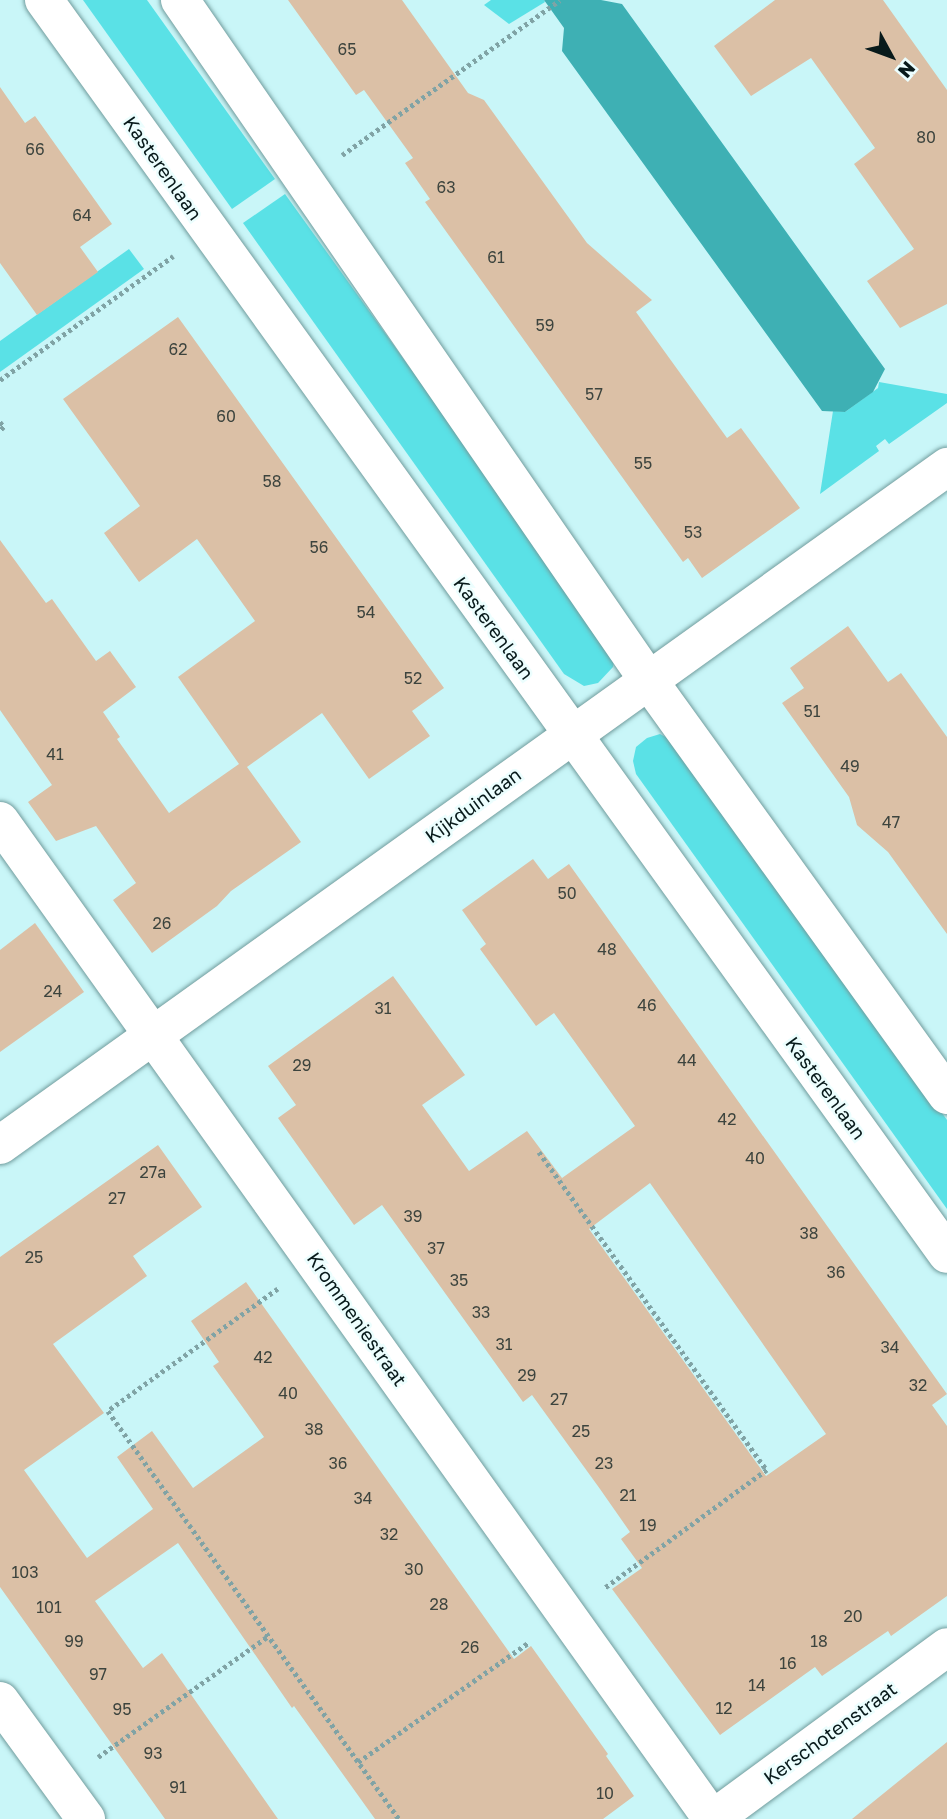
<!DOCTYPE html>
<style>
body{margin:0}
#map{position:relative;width:947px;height:1819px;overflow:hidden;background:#c9f6f8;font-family:"Golos Text",sans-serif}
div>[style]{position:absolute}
.green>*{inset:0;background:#5ae1e6}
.water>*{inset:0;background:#3eb0b4}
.building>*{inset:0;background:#dbc0a6}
.path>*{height:4.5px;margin-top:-2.25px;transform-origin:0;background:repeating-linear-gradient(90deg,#80a3a5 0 3.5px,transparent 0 7px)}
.roads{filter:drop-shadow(0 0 2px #719c9d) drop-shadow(0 0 2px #719c9d)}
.minor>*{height:38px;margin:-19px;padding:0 19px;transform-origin:19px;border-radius:19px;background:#fff}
span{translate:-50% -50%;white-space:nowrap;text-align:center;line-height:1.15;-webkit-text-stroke:5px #ecfefe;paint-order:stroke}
.number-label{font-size:16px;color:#3d443e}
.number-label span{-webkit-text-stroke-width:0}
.street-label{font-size:19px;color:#081a1b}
.north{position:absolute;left:856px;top:21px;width:70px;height:70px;-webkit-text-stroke:5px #ecfefe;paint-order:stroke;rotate:131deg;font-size:19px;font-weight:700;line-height:28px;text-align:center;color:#081a1b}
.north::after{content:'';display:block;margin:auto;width:24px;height:32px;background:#081a1b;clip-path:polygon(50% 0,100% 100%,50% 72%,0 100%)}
</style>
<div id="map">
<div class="green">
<i style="clip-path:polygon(83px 0,147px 0,275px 179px,232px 209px)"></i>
<i style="clip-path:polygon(491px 0,544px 0,545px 2px,509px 24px,484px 5px)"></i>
<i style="clip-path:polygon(285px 194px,610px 646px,614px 660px,613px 667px,598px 683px,584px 686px,564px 674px,243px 223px)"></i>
<i style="clip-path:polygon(129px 249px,144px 269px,0 372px,0 341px)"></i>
<i style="clip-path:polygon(879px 382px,947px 394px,947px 403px,889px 444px,885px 439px,876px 446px,879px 451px,820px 494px,833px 411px,845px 412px,878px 388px)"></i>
<i style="clip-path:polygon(660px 734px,679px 744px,947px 1120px,947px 1209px,636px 774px,633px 761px,636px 747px,647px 738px)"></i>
</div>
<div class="water">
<i style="clip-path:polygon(544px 0,601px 0,622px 4px,885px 369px,873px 392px,845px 412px,822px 411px,562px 51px,564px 28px)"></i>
</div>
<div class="building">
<i style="clip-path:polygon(288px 0,402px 0,468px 93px,484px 100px,587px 243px,652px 300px,636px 312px,727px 438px,741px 428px,800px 508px,702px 578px,688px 558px,683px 562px,425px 202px,430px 199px,405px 163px,413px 158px,364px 90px,356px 95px)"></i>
<i style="clip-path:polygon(775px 0,883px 0,947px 90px,947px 304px,900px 328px,867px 281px,914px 249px,854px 164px,875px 148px,811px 58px,751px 96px,714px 46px)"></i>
<i style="clip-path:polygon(0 87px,25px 123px,35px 116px,112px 224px,80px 247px,98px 272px,37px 315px,0 263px)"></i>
<i style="clip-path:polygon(178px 317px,444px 688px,412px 711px,430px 736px,369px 779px,322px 713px,247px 767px,301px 842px,231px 891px,217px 906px,152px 953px,113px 900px,136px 883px,96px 826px,56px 841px,28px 802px,52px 785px,0 710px,0 540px,46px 603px,52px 599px,96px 661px,110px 651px,136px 687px,103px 712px,120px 737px,117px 739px,169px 813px,239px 764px,178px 677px,255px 621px,197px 539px,139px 582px,104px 533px,140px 506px,63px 399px)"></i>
<i style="clip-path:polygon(848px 626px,888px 682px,901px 673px,947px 737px,947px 934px,888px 852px,857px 825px,849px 797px,782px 703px,804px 688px,790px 668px)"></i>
<i style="clip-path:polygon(evenodd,533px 859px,548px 879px,569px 864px,947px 1394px,932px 1405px,947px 1426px,947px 1596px,891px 1636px,888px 1631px,822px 1676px,815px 1667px,720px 1735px,612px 1589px,642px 1568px,621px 1539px,630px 1532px,600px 1489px,532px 1395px,523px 1402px,382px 1205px,354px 1225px,278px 1118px,296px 1105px,268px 1066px,393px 976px,465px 1075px,422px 1105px,469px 1171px,527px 1131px,562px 1178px,635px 1126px,554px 1013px,536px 1026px,480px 949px,486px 944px,462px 910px,533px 859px,650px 1183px,826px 1434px,766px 1476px,589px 1229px,650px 1183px)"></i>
<i style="clip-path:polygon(35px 923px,84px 992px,0 1052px,0 950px)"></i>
<i style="clip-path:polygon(158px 1145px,202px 1207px,133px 1256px,147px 1276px,53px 1344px,104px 1413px,24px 1470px,87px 1558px,153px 1509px,117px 1457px,152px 1431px,193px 1488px,264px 1437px,213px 1366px,219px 1362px,191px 1321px,246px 1282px,514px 1659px,531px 1646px,608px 1754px,606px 1756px,634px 1796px,603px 1819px,375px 1819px,294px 1706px,292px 1708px,178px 1543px,95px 1601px,143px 1668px,162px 1653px,278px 1819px,165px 1819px,0 1587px,0 1257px)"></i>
<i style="clip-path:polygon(947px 1742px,947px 1819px,852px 1819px)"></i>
</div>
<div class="path">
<i style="left:342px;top:155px;width:267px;rotate:-35.4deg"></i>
<i style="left:0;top:380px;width:213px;rotate:-35.6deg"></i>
<i style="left:0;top:422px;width:6px;rotate:51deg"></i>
<i style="left:4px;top:427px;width:6px;rotate:135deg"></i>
<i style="left:539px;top:1152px;width:391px;rotate:54.4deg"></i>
<i style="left:767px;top:1470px;width:202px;rotate:143.9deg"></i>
<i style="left:278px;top:1289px;width:209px;rotate:144.3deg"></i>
<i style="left:108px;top:1411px;width:501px;rotate:54.5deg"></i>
<i style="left:98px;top:1757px;width:209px;rotate:-35.4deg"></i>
<i style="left:358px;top:1762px;width:208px;rotate:-35deg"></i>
</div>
<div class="roads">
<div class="minor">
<i style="left:44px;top:0;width:1545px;rotate:54.24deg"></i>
<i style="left:180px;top:0;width:827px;rotate:55.45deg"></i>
<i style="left:649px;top:681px;width:510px;rotate:54.25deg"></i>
<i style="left:0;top:821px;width:1226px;rotate:54.49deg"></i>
<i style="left:0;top:1145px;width:1165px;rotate:-35.6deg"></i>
<i style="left:0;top:1701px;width:146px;rotate:53.9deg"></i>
<i style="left:713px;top:1819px;width:290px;rotate:-36.3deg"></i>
</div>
</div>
<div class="number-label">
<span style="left:347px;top:49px">65</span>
<span style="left:926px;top:137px">80</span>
<span style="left:35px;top:149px">66</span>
<span style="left:446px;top:187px">63</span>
<span style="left:82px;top:215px">64</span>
<span style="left:496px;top:257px">61</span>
<span style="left:545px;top:325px">59</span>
<span style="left:178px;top:349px">62</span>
<span style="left:594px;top:394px">57</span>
<span style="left:226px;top:416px">60</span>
<span style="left:643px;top:463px">55</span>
<span style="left:272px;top:481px">58</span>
<span style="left:693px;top:532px">53</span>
<span style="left:319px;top:547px">56</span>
<span style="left:366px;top:612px">54</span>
<span style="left:413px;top:678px">52</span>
<span style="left:812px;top:711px">51</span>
<span style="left:55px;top:754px">41</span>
<span style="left:850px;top:766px">49</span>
<span style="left:891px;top:822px">47</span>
<span style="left:567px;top:893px">50</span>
<span style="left:162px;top:923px">26</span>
<span style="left:607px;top:949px">48</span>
<span style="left:53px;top:991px">24</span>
<span style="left:647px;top:1005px">46</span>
<span style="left:383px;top:1008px">31</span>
<span style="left:687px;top:1060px">44</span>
<span style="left:302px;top:1065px">29</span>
<span style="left:727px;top:1119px">42</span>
<span style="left:755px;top:1158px">40</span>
<span style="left:153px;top:1172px">27a</span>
<span style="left:117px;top:1198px">27</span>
<span style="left:413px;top:1216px">39</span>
<span style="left:809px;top:1233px">38</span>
<span style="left:436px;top:1248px">37</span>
<span style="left:34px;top:1257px">25</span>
<span style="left:836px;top:1272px">36</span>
<span style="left:459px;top:1280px">35</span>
<span style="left:481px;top:1312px">33</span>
<span style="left:504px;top:1344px">31</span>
<span style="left:890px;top:1347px">34</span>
<span style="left:263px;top:1357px">42</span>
<span style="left:527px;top:1375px">29</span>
<span style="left:918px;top:1385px">32</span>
<span style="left:288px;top:1393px">40</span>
<span style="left:559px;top:1399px">27</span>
<span style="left:314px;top:1429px">38</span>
<span style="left:581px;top:1431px">25</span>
<span style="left:338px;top:1463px">36</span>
<span style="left:604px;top:1463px">23</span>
<span style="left:628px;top:1495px">21</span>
<span style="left:363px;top:1498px">34</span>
<span style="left:648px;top:1525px">19</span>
<span style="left:389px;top:1534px">32</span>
<span style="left:414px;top:1569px">30</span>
<span style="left:25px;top:1572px">103</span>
<span style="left:439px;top:1604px">28</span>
<span style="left:49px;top:1607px">101</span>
<span style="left:853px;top:1616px">20</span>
<span style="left:74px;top:1641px">99</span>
<span style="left:819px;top:1641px">18</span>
<span style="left:470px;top:1647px">26</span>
<span style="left:788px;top:1663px">16</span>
<span style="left:98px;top:1674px">97</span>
<span style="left:757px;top:1685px">14</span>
<span style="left:724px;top:1708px">12</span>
<span style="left:122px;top:1709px">95</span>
<span style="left:153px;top:1753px">93</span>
<span style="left:178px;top:1787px">91</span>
<span style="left:605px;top:1793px">10</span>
</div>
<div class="street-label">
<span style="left:163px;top:168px;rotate:55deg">Kasterenlaan</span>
<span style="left:494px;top:628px;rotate:54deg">Kasterenlaan</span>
<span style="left:473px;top:805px;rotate:-36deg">Kijkduinlaan</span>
<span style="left:826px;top:1088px;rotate:54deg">Kasterenlaan</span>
<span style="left:357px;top:1319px;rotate:55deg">Krommeniestraat</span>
<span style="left:830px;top:1733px;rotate:-36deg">Kerschotenstraat</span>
</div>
<div class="north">N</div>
</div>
